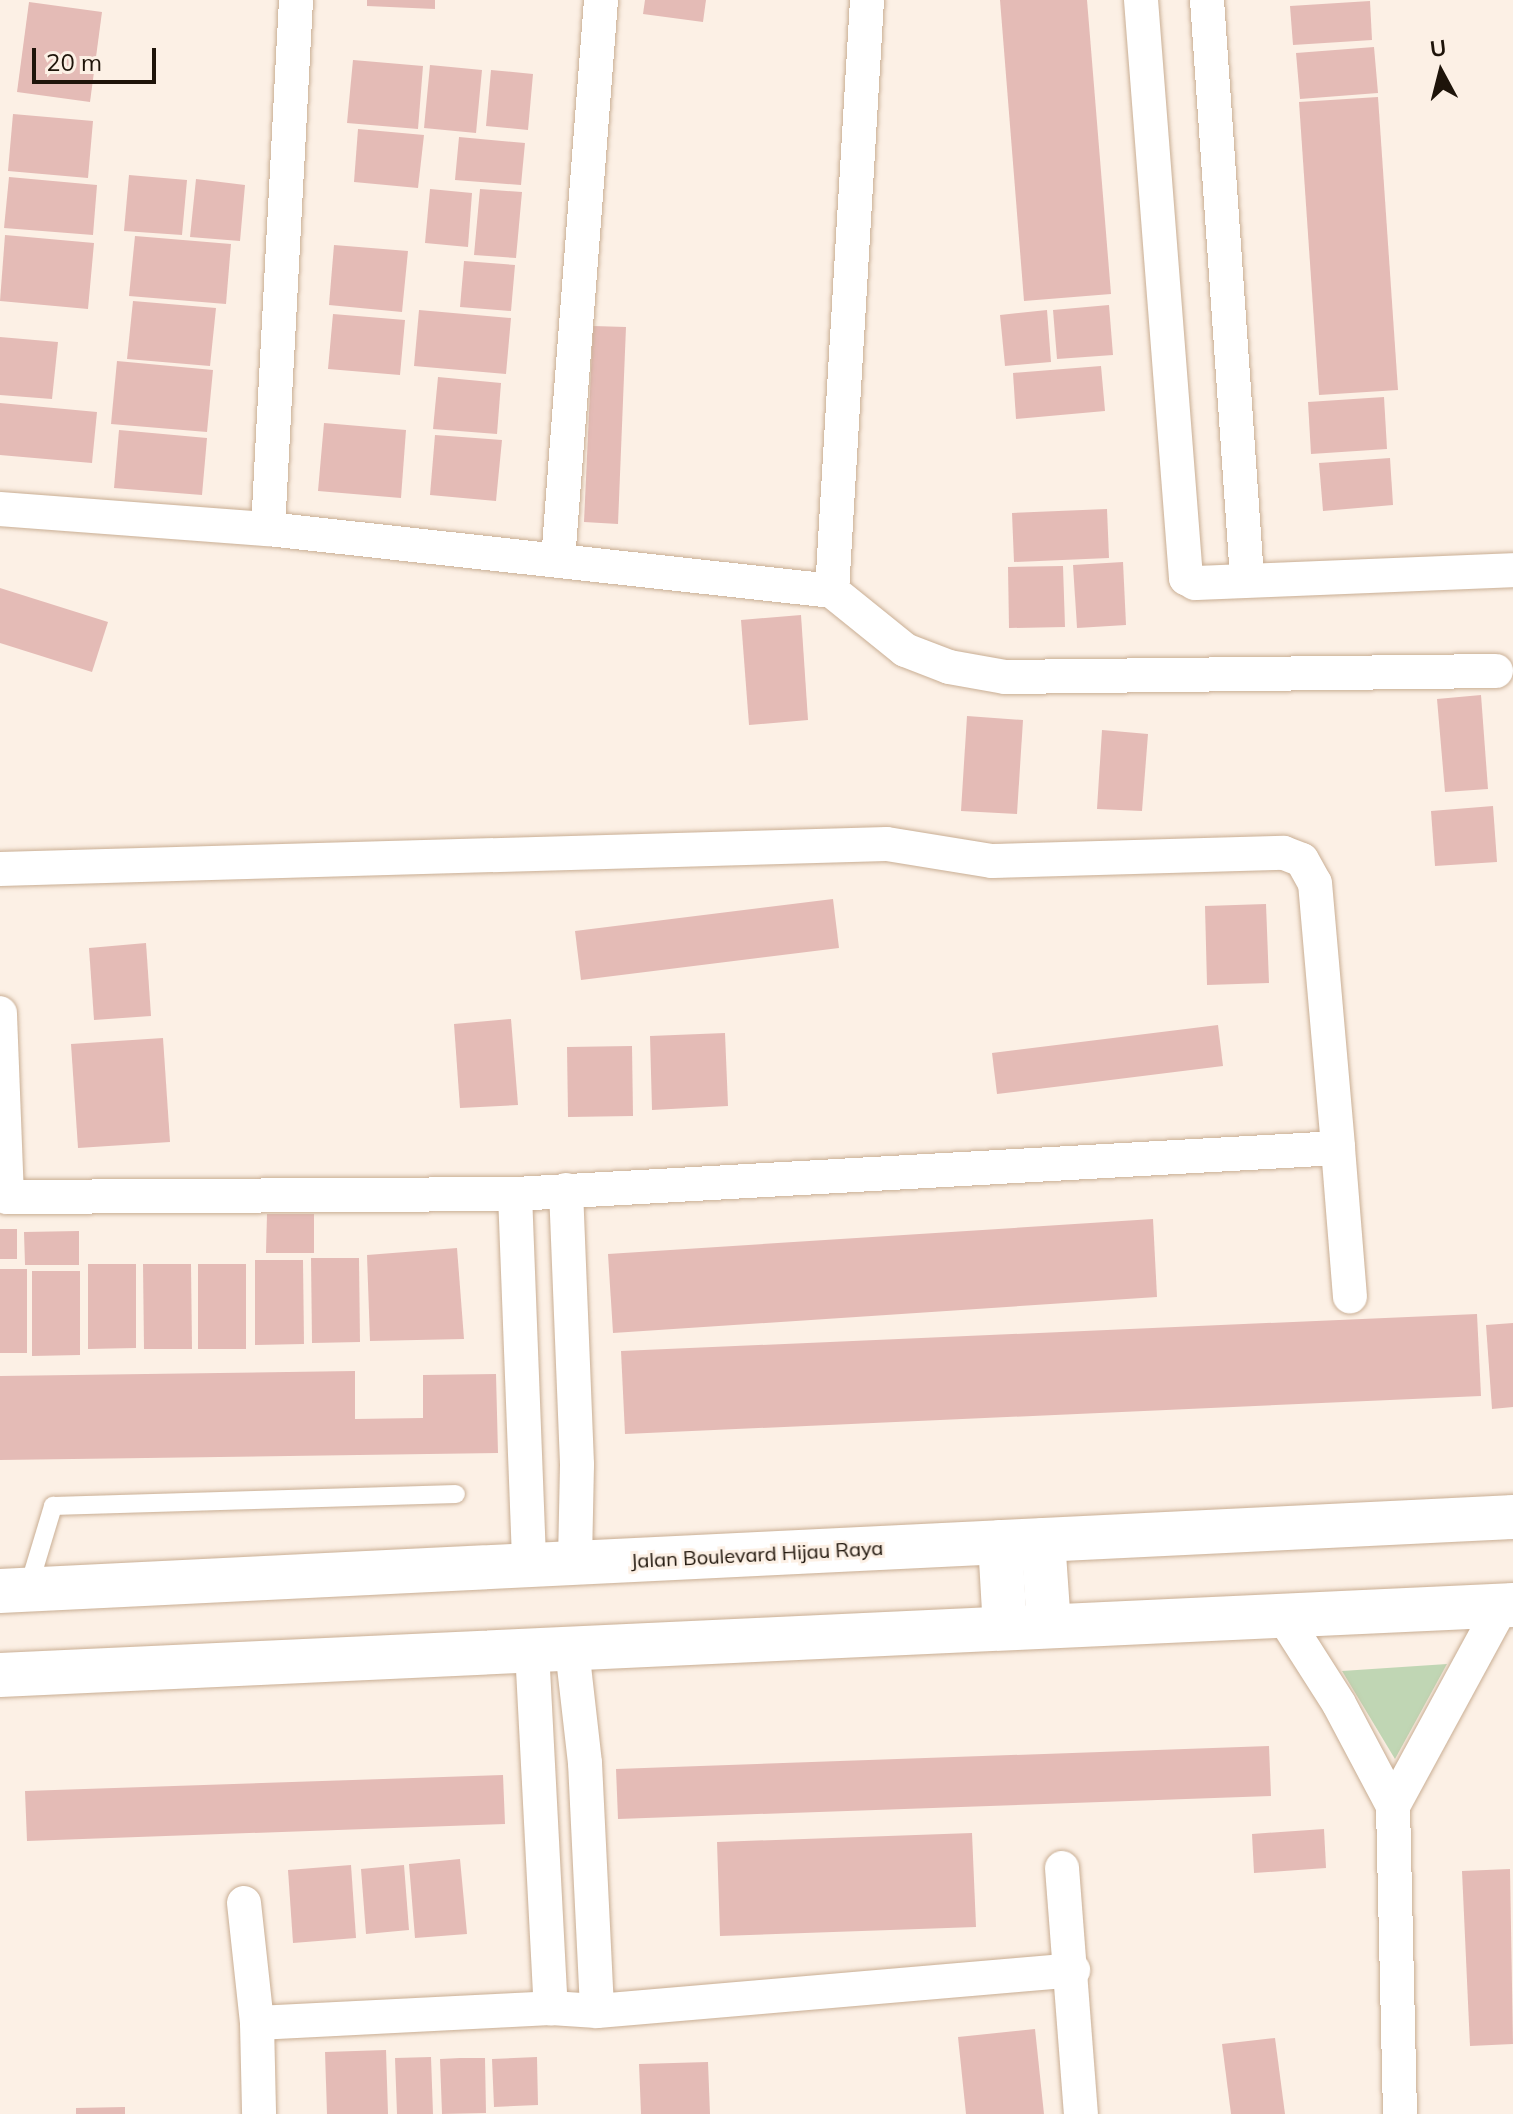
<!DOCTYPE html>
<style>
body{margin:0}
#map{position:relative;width:1513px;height:2114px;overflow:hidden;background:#fcf0e5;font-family:Mulish,sans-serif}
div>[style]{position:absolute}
.green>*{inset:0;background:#c0d6b4}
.building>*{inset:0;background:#e4bbb6}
.roads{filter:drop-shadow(0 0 2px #c9ae94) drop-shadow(0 0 2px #c9ae94)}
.lane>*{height:18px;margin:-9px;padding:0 9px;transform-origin:9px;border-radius:9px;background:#fff}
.street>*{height:34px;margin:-17px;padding:0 17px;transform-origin:17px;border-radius:17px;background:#fff}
.secondary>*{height:44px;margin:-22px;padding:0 22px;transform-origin:22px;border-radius:22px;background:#fff}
span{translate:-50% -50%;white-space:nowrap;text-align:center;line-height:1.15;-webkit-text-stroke:6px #fcf0e5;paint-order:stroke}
.street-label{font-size:20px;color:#1e140a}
.north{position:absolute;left:1401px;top:32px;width:80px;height:80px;-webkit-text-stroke:6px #fcf0e5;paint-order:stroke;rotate:353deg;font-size:22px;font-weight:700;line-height:32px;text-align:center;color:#1e140a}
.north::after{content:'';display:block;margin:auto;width:28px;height:36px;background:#1e140a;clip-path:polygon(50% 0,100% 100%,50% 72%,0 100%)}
.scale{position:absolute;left:32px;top:48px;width:124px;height:36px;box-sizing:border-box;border:4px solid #1e140a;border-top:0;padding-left:10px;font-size:24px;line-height:28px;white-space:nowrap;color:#1e140a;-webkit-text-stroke:6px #fcf0e5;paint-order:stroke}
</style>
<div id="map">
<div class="green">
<i style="clip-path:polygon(1447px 1664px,1395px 1759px,1342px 1671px)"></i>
</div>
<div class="building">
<i style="clip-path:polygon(367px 0,435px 0,435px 9px,367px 6px)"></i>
<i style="clip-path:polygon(645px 0,706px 0,703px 22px,643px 14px)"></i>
<i style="clip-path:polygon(1000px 0,1087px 0,1111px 294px,1024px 301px)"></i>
<i style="clip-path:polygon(1370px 1px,1372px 40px,1293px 45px,1290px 6px)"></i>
<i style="clip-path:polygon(29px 2px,102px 12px,90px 102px,17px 92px)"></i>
<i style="clip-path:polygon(1374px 47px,1378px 93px,1300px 99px,1296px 53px)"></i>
<i style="clip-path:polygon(353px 60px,423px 66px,418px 129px,347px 123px)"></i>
<i style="clip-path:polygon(430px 65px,482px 70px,476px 133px,424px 128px)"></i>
<i style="clip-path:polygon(491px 70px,533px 74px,528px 130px,486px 126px)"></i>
<i style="clip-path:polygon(1378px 97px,1398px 390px,1319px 395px,1299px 102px)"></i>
<i style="clip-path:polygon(13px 114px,93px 121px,88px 178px,8px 171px)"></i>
<i style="clip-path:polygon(358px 129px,424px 135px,418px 188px,354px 182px)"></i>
<i style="clip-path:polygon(459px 137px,525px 143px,521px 185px,455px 180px)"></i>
<i style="clip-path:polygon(129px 175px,187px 180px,182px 235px,124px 231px)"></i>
<i style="clip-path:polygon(9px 177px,97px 185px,93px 235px,4px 228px)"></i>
<i style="clip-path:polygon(196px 179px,245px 185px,240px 241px,190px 237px)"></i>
<i style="clip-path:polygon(430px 189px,472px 193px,468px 247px,425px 243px)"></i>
<i style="clip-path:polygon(480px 189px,522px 192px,516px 258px,474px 255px)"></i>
<i style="clip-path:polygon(5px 235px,94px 243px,88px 309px,0 301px)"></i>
<i style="clip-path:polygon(135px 236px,231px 244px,226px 304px,129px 296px)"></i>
<i style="clip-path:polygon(334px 245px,408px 251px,402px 312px,329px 305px)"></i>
<i style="clip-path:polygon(464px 261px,515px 265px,511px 311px,460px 307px)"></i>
<i style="clip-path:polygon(133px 301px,216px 308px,210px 366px,127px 359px)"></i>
<i style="clip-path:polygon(1109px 305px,1113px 355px,1057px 359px,1053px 310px)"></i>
<i style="clip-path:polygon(419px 310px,511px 318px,506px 374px,414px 366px)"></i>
<i style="clip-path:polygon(1047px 310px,1051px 362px,1005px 366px,1000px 315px)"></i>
<i style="clip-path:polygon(333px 314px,405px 320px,400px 375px,328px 369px)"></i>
<i style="clip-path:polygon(593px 326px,626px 327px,618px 524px,584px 522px)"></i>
<i style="clip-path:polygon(0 337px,58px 342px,52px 399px,0 395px)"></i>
<i style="clip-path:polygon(117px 361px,213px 370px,207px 432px,111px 424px)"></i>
<i style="clip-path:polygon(1101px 366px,1105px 411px,1016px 419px,1013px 373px)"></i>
<i style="clip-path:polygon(438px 377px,501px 383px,497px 434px,433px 429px)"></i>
<i style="clip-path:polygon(1384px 397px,1387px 449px,1311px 454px,1308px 402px)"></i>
<i style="clip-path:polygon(0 403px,97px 412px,92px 463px,0 455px)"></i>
<i style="clip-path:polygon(324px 423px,406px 430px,401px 498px,318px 491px)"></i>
<i style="clip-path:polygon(119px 430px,207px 438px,202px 495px,114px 488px)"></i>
<i style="clip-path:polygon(435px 435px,502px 440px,496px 501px,430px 495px)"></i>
<i style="clip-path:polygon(1390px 458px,1393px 505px,1323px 511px,1319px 463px)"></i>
<i style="clip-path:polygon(1107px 509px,1109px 558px,1014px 562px,1012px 513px)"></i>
<i style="clip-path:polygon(1123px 562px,1126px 625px,1077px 628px,1073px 565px)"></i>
<i style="clip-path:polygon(1063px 566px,1065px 627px,1009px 628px,1008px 567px)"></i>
<i style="clip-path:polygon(0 588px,108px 622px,92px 672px,0 643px)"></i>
<i style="clip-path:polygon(801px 615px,808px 720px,749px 725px,741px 620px)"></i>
<i style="clip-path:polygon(1481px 695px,1488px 789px,1445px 792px,1437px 699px)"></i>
<i style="clip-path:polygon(967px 716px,1023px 720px,1017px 814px,961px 811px)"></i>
<i style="clip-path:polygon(1102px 730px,1148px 734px,1142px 811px,1097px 809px)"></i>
<i style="clip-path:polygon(1493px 806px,1497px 862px,1435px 866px,1431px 811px)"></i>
<i style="clip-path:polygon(833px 899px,839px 948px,581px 980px,575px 931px)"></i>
<i style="clip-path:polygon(1266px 904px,1269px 983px,1207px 985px,1205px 906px)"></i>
<i style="clip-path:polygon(146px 943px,151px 1016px,94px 1020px,89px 948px)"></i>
<i style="clip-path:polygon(511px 1019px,518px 1105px,460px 1108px,454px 1024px)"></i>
<i style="clip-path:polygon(1218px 1025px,1223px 1066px,997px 1094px,992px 1053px)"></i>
<i style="clip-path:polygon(725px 1033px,728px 1106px,652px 1110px,650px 1036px)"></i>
<i style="clip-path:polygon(163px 1038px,170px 1142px,78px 1148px,71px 1044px)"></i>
<i style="clip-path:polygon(632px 1046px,633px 1116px,568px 1117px,567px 1047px)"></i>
<i style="clip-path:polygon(267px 1214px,314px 1214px,314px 1253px,266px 1253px)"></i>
<i style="clip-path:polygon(1153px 1219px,1157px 1297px,613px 1333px,608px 1254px)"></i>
<i style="clip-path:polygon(0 1229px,17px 1229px,17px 1259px,0 1259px)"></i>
<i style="clip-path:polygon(79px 1231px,79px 1265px,25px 1265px,24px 1232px)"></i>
<i style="clip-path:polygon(457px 1248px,464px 1339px,370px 1341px,367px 1255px)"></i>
<i style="clip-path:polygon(311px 1258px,359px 1258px,360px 1342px,312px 1343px)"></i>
<i style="clip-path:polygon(255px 1260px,303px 1260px,304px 1344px,255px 1345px)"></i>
<i style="clip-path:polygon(88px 1264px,136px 1264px,136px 1348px,88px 1349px)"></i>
<i style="clip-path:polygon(143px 1264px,191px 1264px,192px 1349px,144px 1349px)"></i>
<i style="clip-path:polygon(198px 1264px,246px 1264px,246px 1349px,198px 1349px)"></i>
<i style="clip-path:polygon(0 1269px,27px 1269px,27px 1353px,0 1353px)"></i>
<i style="clip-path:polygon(32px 1271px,80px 1271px,80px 1355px,32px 1356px)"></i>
<i style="clip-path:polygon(1477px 1314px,1481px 1396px,625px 1434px,621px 1351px)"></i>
<i style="clip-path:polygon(1513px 1323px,1513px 1407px,1492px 1409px,1486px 1325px)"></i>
<i style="clip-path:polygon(355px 1371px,355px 1419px,423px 1418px,423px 1375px,496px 1374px,498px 1453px,0 1460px,0 1376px)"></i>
<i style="clip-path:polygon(1269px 1746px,1271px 1796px,618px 1819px,616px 1769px)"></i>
<i style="clip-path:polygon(503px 1775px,505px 1824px,27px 1841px,25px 1791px)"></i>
<i style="clip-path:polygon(1324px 1829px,1326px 1868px,1254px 1873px,1252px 1834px)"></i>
<i style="clip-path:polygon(972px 1833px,976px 1927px,720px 1936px,717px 1842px)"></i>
<i style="clip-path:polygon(460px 1859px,467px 1934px,415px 1938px,409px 1864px)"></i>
<i style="clip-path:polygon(351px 1865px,356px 1938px,293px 1943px,288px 1870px)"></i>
<i style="clip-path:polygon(404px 1865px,409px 1930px,366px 1934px,361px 1869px)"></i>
<i style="clip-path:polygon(1510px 1869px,1513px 2044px,1470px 2046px,1462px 1871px)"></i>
<i style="clip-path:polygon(1035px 2029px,1044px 2114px,966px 2114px,958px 2037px)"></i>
<i style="clip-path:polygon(1275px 2038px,1285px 2114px,1231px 2114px,1222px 2044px)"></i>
<i style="clip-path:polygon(386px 2050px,388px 2114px,327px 2114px,325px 2052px)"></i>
<i style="clip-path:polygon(431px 2057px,433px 2114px,397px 2114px,395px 2058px)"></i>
<i style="clip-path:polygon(537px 2057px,538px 2105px,494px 2107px,492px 2059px)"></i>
<i style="clip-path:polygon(460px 2058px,485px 2058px,486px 2113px,442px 2114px,440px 2059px)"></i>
<i style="clip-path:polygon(708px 2062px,710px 2114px,641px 2114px,639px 2064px)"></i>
<i style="clip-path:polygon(125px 2107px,125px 2114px,76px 2114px,76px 2108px)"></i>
</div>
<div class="roads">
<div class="lane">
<i style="left:28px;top:1589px;width:87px;rotate:-73.2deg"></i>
<i style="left:53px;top:1506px;width:403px;rotate:-1.7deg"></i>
</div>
<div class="street">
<i style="left:1141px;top:0;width:580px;rotate:85.55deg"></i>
<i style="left:1186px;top:578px;width:10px;rotate:29deg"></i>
<i style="left:1195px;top:583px;width:318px;rotate:-2.3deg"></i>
<i style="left:1207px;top:0;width:579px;rotate:86.04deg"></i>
<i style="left:0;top:509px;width:269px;rotate:4.3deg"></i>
<i style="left:268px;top:529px;width:567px;rotate:6.27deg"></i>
<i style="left:832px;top:591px;width:94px;rotate:38.9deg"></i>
<i style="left:905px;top:650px;width:47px;rotate:21.1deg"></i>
<i style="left:949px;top:667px;width:57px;rotate:10.1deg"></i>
<i style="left:1005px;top:677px;width:491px;rotate:-0.7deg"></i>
<i style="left:268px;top:529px;width:530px;rotate:-86.97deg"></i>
<i style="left:558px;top:560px;width:562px;rotate:-85.61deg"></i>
<i style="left:832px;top:591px;width:592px;rotate:-86.61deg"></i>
<i style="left:0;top:869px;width:887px;rotate:-1.61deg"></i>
<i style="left:887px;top:844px;width:106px;rotate:9.2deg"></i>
<i style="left:992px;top:861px;width:292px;rotate:-1.6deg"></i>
<i style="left:1284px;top:853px;width:19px;rotate:21deg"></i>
<i style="left:1302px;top:860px;width:26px;rotate:61deg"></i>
<i style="left:1315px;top:883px;width:266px;rotate:85deg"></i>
<i style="left:1338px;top:1148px;width:824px;rotate:176.8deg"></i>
<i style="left:515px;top:1194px;width:508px;rotate:179.66deg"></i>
<i style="left:7px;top:1197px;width:184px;rotate:-92.2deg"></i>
<i style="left:1338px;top:1148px;width:149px;rotate:85.4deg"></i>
<i style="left:566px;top:1190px;width:275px;rotate:87.7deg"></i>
<i style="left:577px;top:1465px;width:98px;rotate:91.2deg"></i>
<i style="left:515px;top:1194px;width:371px;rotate:87.8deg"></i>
<i style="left:1283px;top:1616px;width:104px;rotate:57.5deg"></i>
<i style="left:1339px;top:1704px;width:115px;rotate:62.1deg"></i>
<i style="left:1393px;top:1806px;width:308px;rotate:88.7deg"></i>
<i style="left:572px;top:1649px;width:115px;rotate:83.5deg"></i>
<i style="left:585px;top:1763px;width:248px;rotate:87.2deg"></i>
<i style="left:532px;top:1650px;width:359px;rotate:87deg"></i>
<i style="left:1393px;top:1806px;width:229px;rotate:-61.5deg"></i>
<i style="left:1062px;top:1868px;width:247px;rotate:85.6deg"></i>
<i style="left:244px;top:1903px;width:121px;rotate:83.8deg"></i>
<i style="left:257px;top:2023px;width:91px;rotate:88.7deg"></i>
<i style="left:257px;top:2023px;width:294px;rotate:-2.9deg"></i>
<i style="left:551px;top:2008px;width:46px;rotate:3.7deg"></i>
<i style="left:597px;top:2011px;width:478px;rotate:-4.9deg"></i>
</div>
<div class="secondary">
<i style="left:1043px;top:1540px;width:86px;rotate:86deg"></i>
<i style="left:1000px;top:1542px;width:86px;rotate:86.7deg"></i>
<i style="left:0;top:1591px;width:1515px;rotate:-2.8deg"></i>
<i style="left:0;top:1675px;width:1515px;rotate:-2.65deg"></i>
</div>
</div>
<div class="street-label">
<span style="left:757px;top:1554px;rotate:-3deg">Jalan Boulevard Hijau Raya</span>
</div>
<div class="north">U</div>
<div class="scale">20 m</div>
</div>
